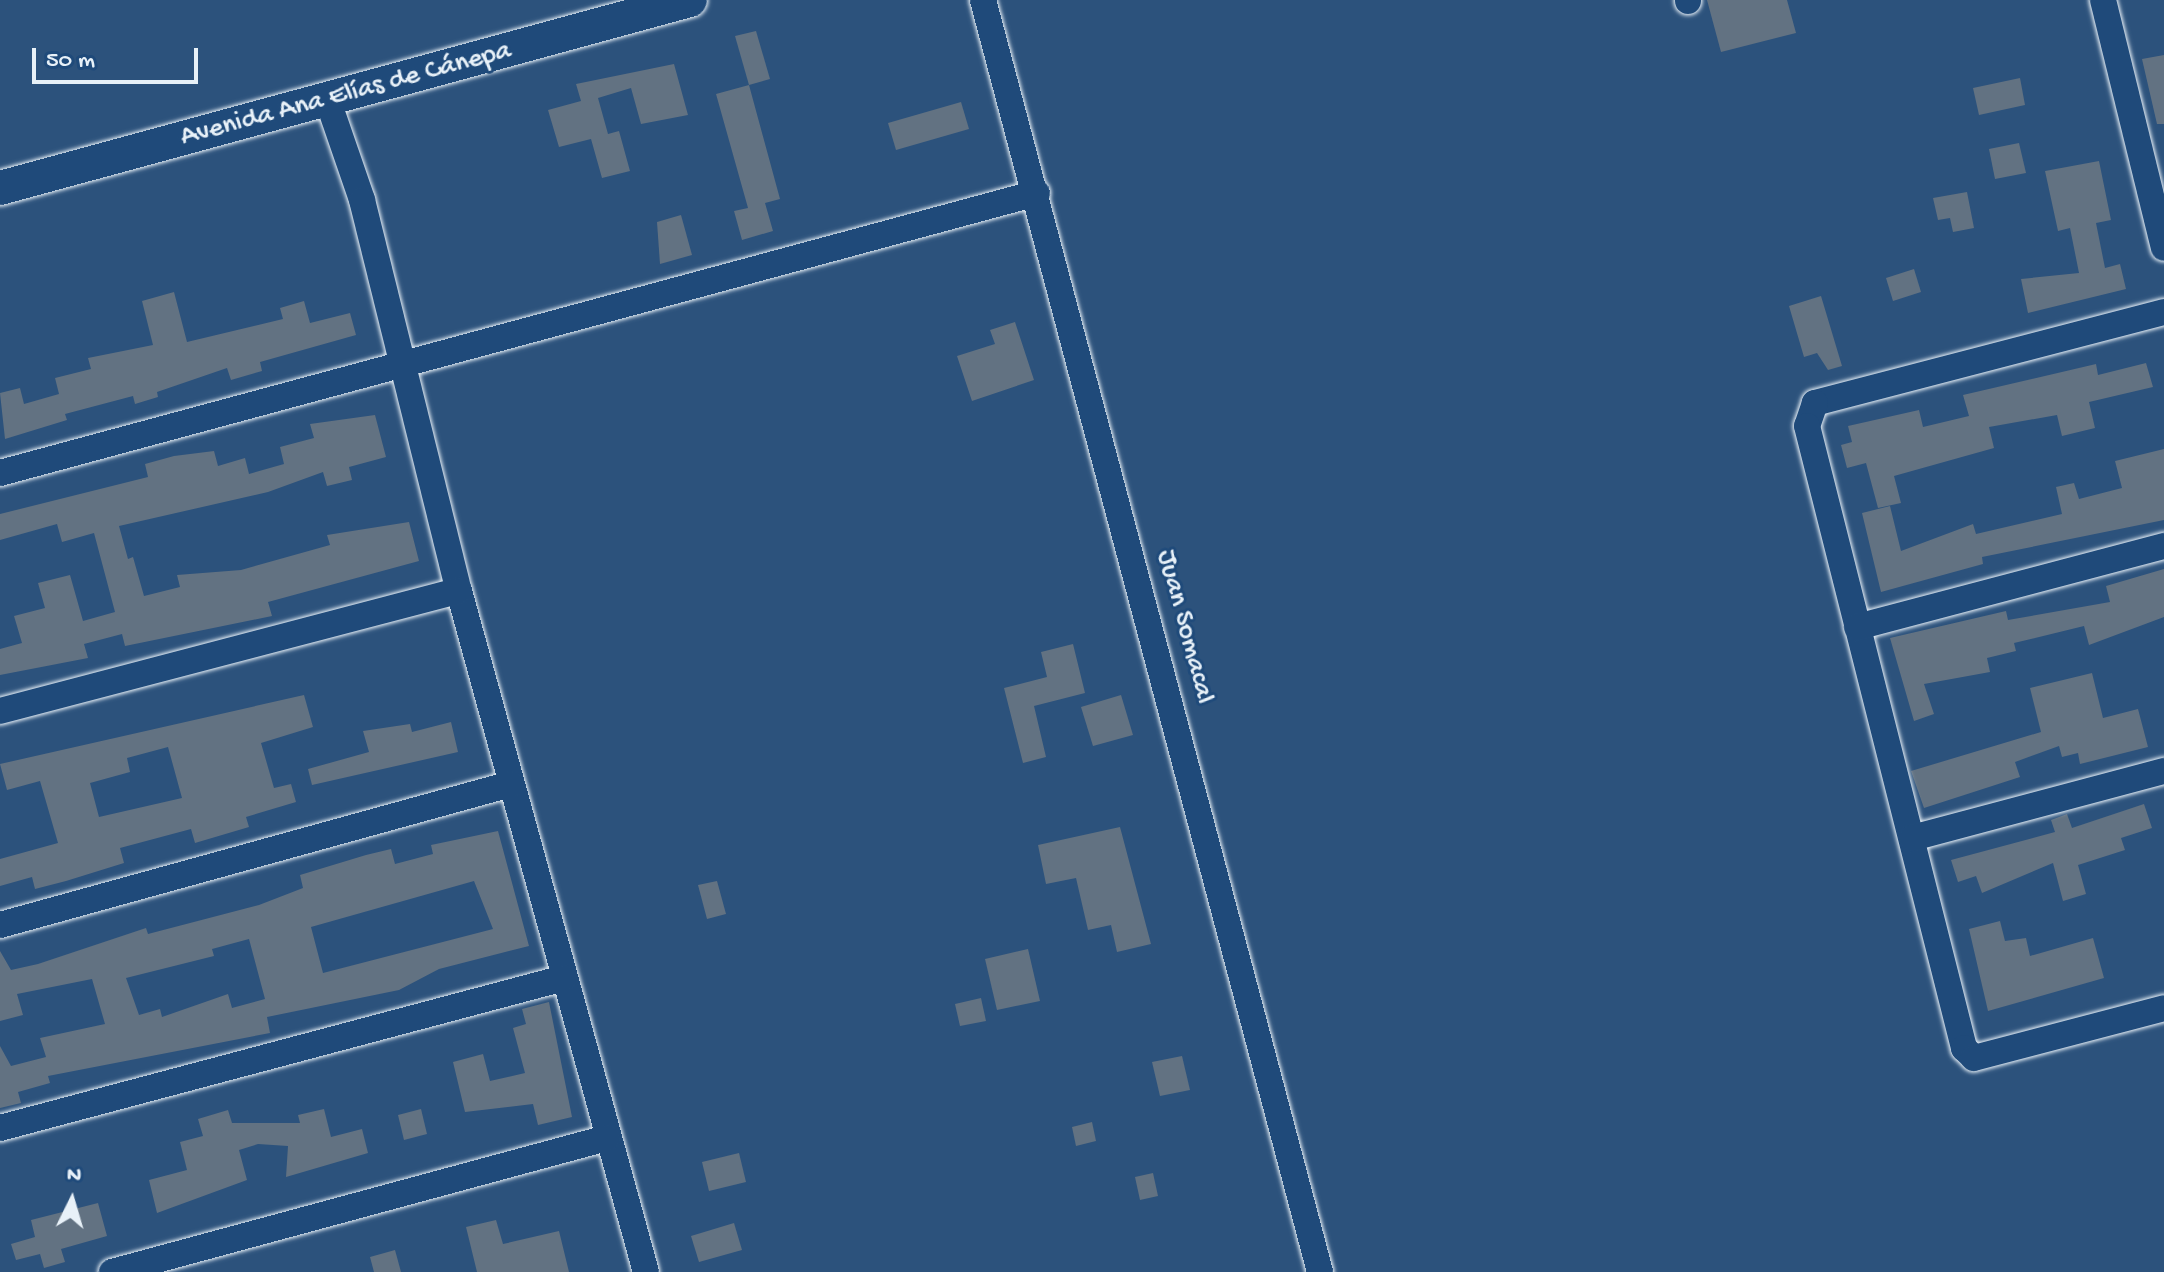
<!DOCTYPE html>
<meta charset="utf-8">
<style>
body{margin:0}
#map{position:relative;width:2164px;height:1272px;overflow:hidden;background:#2c527c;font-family:"Gochi Hand",sans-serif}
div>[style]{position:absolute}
.building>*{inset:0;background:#627282}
.roads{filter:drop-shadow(0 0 2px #e8f1f8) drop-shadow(0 0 2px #e8f1f8)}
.minor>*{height:26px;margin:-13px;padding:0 13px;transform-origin:13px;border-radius:13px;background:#1f4a7a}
.major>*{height:34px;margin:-17px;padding:0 17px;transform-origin:17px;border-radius:17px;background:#1f4a7a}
span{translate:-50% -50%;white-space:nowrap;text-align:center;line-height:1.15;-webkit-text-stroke:6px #1f4a7a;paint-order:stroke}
.street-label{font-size:28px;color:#e8f1f8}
.north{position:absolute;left:32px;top:1160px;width:80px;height:80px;-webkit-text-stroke:6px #1f4a7a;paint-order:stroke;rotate:5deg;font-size:22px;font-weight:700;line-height:32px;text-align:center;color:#e8f1f8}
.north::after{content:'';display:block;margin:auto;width:28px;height:36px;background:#e8f1f8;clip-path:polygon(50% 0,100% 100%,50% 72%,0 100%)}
.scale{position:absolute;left:32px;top:48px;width:166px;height:36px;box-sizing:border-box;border:4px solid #e8f1f8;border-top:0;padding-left:10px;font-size:24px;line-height:28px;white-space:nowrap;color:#e8f1f8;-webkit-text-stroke:6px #1f4a7a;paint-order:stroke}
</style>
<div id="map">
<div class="building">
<i style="clip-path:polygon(1707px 0,1787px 0,1796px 33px,1721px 52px)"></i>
<i style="clip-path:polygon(756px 31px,770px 79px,749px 85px,735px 36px)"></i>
<i style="clip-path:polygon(2164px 55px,2164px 124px,2157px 124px,2142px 59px)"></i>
<i style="clip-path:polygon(674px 64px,688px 115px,641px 124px,631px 88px,598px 98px,608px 134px,619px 131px,630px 171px,602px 178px,591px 139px,559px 147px,548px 110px,581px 101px,576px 84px)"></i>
<i style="clip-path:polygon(2020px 78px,2025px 105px,1979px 115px,1973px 88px)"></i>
<i style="clip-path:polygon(749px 85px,780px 199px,765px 203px,773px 231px,742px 240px,734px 211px,748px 208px,716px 94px)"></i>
<i style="clip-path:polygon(961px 102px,969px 129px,896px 150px,888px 123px)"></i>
<i style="clip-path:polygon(2019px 143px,2026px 173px,1995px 179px,1989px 149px)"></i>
<i style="clip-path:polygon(2099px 161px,2111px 220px,2096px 223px,2105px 268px,2120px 264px,2126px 289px,2028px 313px,2021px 279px,2079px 273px,2070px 228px,2058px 231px,2045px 171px)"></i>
<i style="clip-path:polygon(1967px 192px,1974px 228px,1953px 232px,1950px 218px,1938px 220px,1933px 198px)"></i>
<i style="clip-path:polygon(681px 215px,692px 255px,660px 264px,657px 222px)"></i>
<i style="clip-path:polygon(1914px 269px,1921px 292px,1893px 301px,1886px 278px)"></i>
<i style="clip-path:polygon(174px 292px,187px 342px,283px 319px,280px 308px,304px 301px,310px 323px,350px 313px,356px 335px,260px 362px,262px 371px,231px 380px,227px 368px,157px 392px,158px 397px,135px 404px,133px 396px,65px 414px,67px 420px,5px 439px,0 393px,20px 388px,24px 404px,59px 394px,55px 378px,91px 369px,88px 358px,153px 345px,142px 301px)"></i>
<i style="clip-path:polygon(1821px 296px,1842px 366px,1828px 370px,1817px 353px,1804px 357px,1789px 306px)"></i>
<i style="clip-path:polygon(1015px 322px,1034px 380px,972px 401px,957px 356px,995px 344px,990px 330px)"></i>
<i style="clip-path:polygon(2146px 363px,2153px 387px,2089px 402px,2095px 428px,2062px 436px,2057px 415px,1989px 427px,1994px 448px,1894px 476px,1901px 503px,1878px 508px,1866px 463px,1847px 468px,1841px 445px,1852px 442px,1848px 426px,1919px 410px,1923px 427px,1969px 416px,1963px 395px,2096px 364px,2098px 375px)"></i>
<i style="clip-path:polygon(375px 415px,386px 457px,349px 467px,352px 480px,327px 486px,323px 472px,268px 492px,119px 526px,128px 559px,133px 557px,144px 596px,180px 587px,177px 575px,241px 570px,330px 545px,327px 535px,409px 522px,419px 561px,268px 602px,272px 616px,125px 646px,122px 634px,84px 644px,88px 658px,0 675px,0 649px,22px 643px,14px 616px,45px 608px,38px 583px,70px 575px,83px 621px,115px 612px,94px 533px,62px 542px,57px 524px,0 540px,0 514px,148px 477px,145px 464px,174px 456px,214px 451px,218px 466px,245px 458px,249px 474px,284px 464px,280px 447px,314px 438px,310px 424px)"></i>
<i style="clip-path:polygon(2164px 449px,2164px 520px,1982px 557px,1983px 564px,1881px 592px,1862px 513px,1890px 506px,1901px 551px,1973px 524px,1976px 534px,2062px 514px,2056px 487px,2074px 483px,2079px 499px,2122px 488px,2115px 461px)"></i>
<i style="clip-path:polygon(2164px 569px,2164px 617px,2089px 645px,2084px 626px,2014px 643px,2016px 651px,1987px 658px,1990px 672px,1924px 684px,1934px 714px,1914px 721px,1890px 638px,2006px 611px,2008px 620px,2110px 602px,2106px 586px)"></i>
<i style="clip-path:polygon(1073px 644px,1085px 693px,1034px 706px,1046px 757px,1023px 763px,1004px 688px,1047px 677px,1041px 652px)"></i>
<i style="clip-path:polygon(2092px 673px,2103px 718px,2138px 709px,2148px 747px,2080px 764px,2078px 753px,2062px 757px,2059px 746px,2015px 762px,2020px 777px,1924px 808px,1911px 771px,2041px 732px,2030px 688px)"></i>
<i style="clip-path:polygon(evenodd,304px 695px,313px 727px,261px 743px,274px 788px,291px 784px,296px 802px,246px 817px,249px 827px,195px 843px,191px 829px,120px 848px,124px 863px,66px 881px,35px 889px,32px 877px,0 886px,0 859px,58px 843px,40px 781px,7px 790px,0 764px,304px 695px,168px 747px,182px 798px,99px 817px,90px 783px,130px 772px,127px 758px,168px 747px)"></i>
<i style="clip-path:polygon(1121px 695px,1133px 735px,1093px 746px,1081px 707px)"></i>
<i style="clip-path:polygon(451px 722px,458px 752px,312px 785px,308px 769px,369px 752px,363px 731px,410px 724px,412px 732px)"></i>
<i style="clip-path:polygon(2144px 804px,2152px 828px,2121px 838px,2125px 850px,2078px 865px,2086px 894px,2063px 901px,2053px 863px,1982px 893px,1976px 876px,1958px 882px,1951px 860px,2055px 832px,2051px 820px,2067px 814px,2072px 828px)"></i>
<i style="clip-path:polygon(1120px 827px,1151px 944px,1117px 952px,1111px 925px,1088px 930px,1076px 878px,1046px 884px,1038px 845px)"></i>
<i style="clip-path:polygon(evenodd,498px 831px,529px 946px,439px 969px,399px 990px,267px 1017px,270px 1033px,48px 1076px,50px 1083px,18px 1092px,21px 1103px,0 1108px,0 1046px,11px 1066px,46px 1057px,40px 1038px,105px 1024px,92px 979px,17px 994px,23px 1015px,0 1021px,0 951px,11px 970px,38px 964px,146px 928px,148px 934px,259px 905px,303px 888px,300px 875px,366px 855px,391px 849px,395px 864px,433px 854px,431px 845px,498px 831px,474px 881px,493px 929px,323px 973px,311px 927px,474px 881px,498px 831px,249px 939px,265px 999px,232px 1008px,228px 994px,162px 1017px,160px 1009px,139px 1015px,126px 978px,214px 956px,212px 949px,249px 939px)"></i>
<i style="clip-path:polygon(717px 881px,726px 914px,707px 919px,698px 885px)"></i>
<i style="clip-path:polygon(2000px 921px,2005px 941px,2026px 938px,2030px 956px,2093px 938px,2104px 978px,1988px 1011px,1969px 929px)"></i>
<i style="clip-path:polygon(1028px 949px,1040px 1001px,997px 1010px,985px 959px)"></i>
<i style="clip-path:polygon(981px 998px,986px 1021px,960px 1026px,955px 1004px)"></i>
<i style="clip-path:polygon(549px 1002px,572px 1117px,538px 1125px,533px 1104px,465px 1112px,453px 1062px,483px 1054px,490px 1081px,525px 1073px,513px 1028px,526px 1024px,522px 1009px)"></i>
<i style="clip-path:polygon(1182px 1056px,1190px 1090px,1160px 1096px,1152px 1062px)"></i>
<i style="clip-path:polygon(324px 1109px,331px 1137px,362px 1129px,368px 1153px,286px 1177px,288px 1146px,258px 1144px,239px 1150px,247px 1180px,157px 1213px,149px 1180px,187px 1170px,180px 1142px,203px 1136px,198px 1119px,228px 1110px,232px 1123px,300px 1123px,298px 1115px)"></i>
<i style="clip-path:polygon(421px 1109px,427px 1134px,404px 1140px,398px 1115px)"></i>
<i style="clip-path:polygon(1092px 1122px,1096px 1141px,1076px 1146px,1072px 1127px)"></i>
<i style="clip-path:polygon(739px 1153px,746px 1182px,709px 1191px,702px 1162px)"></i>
<i style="clip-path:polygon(1153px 1173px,1158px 1196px,1140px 1200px,1135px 1177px)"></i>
<i style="clip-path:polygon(98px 1203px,107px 1236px,61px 1249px,65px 1262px,44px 1268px,40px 1254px,16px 1260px,11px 1244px,35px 1237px,31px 1220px)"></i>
<i style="clip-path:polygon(496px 1220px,503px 1244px,559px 1231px,569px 1272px,477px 1272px,466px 1227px)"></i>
<i style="clip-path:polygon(734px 1223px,742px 1250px,699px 1262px,691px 1236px)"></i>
<i style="clip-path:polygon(395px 1250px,401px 1272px,374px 1272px,370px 1257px)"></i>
</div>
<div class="roads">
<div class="minor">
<i style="left:983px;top:0;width:1316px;rotate:75.16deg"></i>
<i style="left:1688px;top:0;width:1px;rotate:90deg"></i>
<i style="left:2103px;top:0;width:255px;rotate:76.2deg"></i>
<i style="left:328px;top:101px;width:105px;rotate:71deg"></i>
<i style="left:362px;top:200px;width:403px;rotate:76.1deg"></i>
<i style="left:459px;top:591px;width:706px;rotate:74.65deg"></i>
<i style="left:2164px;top:312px;width:361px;rotate:165.4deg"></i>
<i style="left:1815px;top:403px;width:24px;rotate:109deg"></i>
<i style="left:1807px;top:426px;width:642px;rotate:75.83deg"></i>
<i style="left:1964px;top:1048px;width:14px;rotate:45deg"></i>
<i style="left:1974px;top:1058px;width:196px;rotate:-14.7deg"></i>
<i style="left:0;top:473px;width:1074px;rotate:-15.11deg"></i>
<i style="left:1857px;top:627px;width:318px;rotate:-14.8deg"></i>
<i style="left:0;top:711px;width:474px;rotate:-14.7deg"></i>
<i style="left:1912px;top:838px;width:261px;rotate:-14.9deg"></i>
<i style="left:0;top:925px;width:530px;rotate:-15.43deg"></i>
<i style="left:0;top:1128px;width:584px;rotate:-14.89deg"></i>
<i style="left:112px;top:1272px;width:513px;rotate:-15.15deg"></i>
</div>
<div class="major">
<i style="left:0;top:188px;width:715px;rotate:-15.24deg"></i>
</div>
</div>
<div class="street-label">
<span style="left:346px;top:95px;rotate:-15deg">Avenida Ana Elías de Cánepa</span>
<span style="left:1184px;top:627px;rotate:75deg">Juan Somacal</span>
</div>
<div class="north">N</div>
<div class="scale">50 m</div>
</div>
